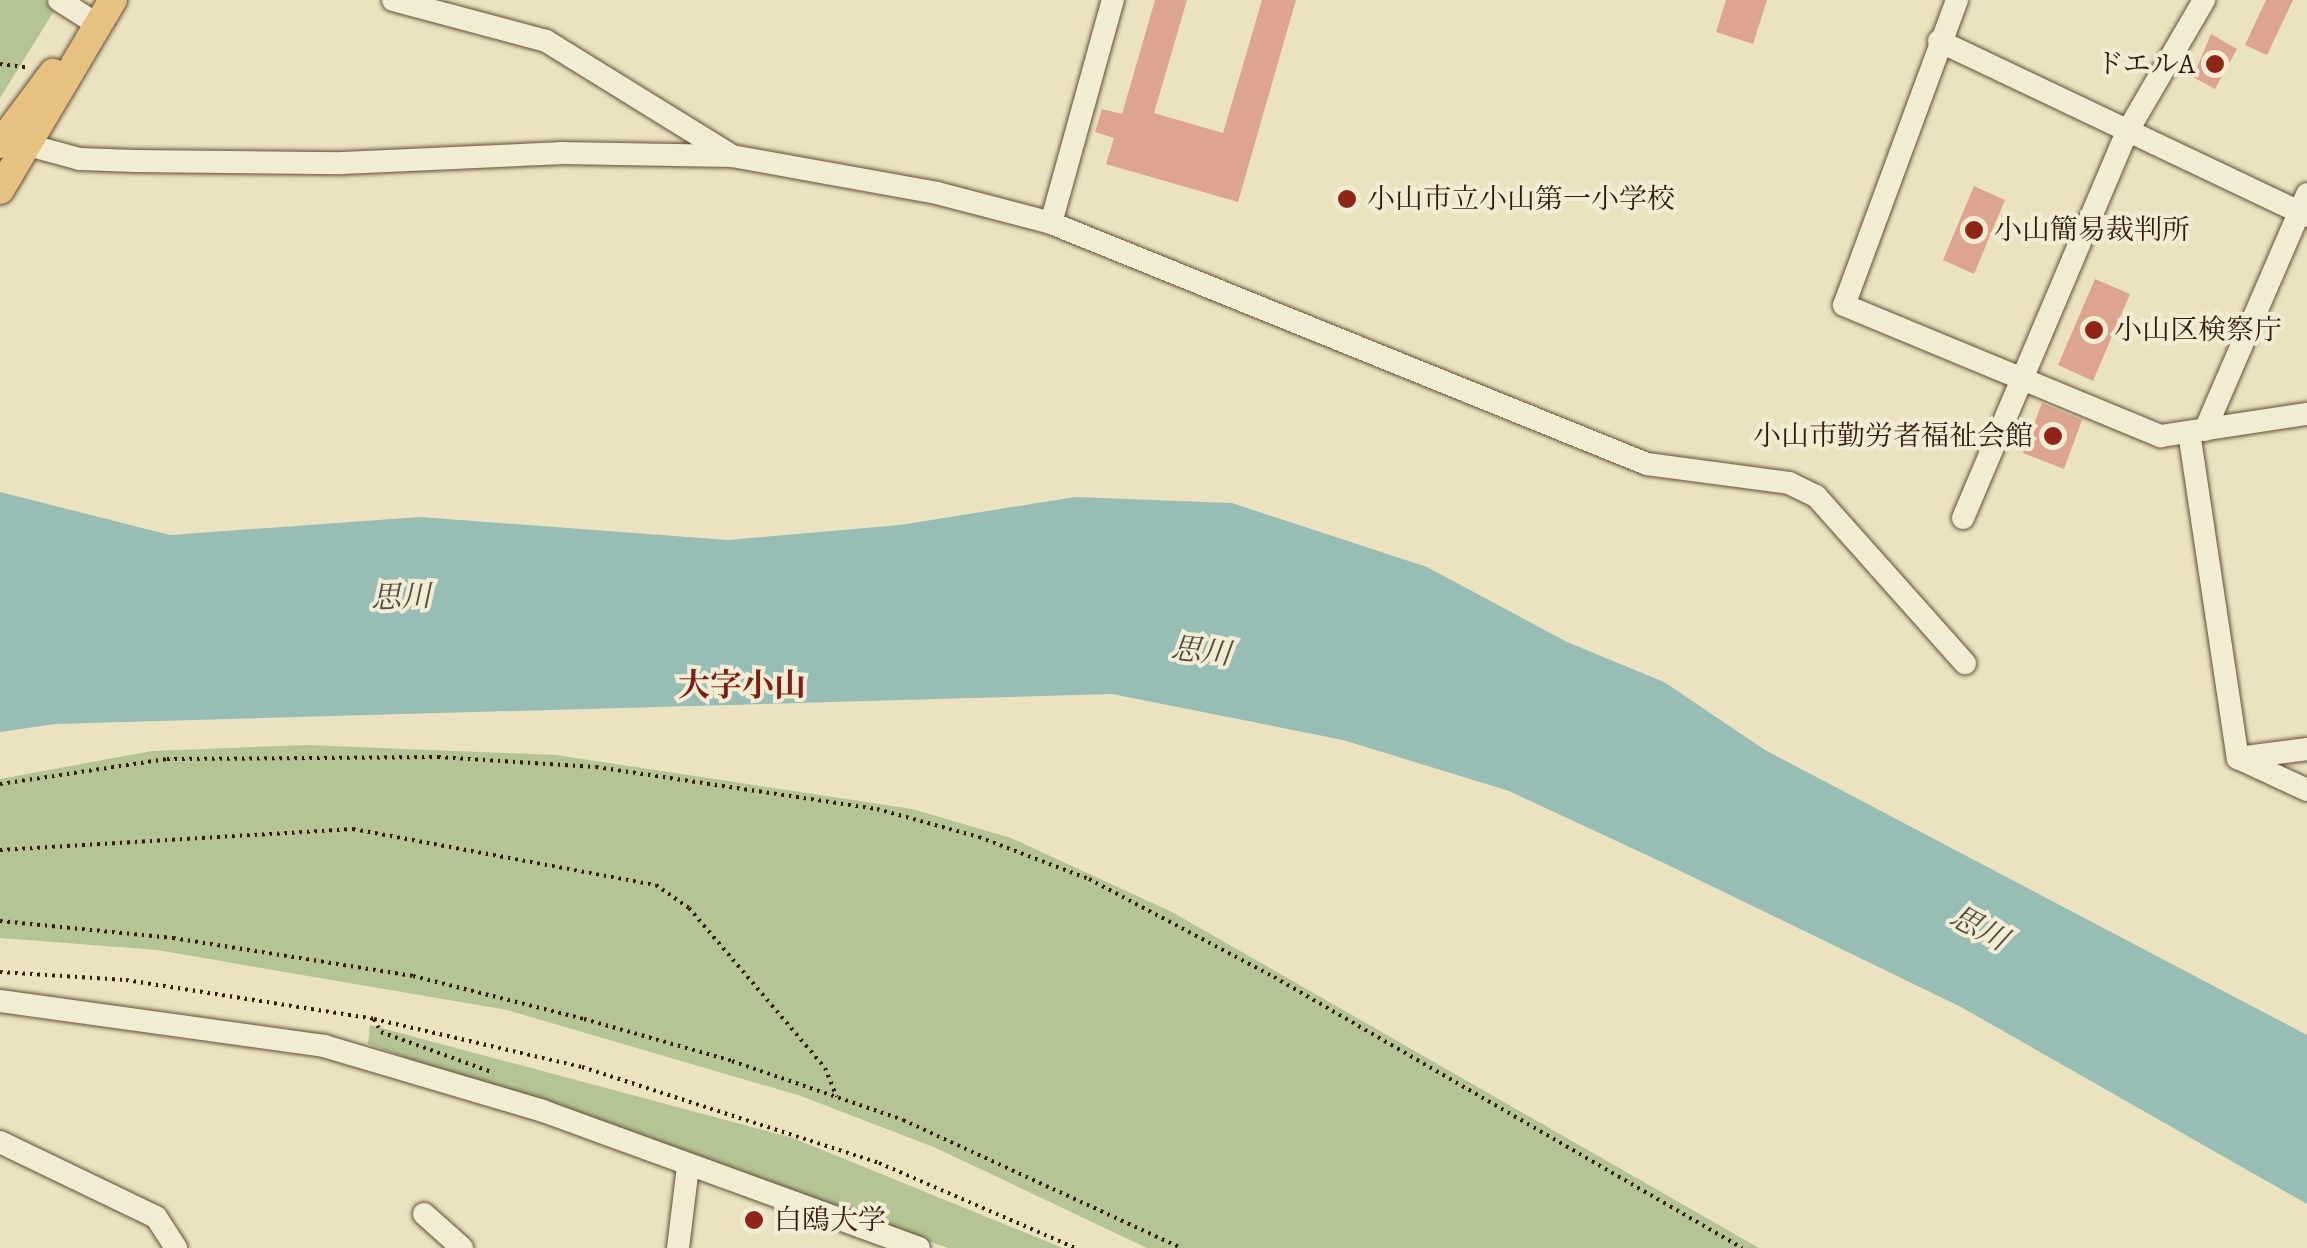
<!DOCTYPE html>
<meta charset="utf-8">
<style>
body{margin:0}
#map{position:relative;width:2307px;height:1248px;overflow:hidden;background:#ebe2bf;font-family:Alegreya,"Noto Serif JP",serif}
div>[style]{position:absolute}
.green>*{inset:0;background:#b4c494}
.water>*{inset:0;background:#98bdb5}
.building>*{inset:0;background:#dda590}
.path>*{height:4px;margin-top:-2px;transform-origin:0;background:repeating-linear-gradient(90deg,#351b0c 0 2.5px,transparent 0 7.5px)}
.roads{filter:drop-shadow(0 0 2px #624d39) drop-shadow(0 0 2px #624d39)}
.minor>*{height:22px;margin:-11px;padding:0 11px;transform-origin:11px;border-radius:11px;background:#f2ecd5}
.major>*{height:28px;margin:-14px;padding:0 14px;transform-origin:14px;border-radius:14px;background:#e6c180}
.dots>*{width:28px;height:28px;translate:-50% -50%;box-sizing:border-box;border:5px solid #f2ecd5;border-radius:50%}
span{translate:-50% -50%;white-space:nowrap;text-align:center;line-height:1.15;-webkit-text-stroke:8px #f2ecd5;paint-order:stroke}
.poi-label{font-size:28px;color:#351b0c}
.right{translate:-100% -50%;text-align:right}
.left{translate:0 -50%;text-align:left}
.water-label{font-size:30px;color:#534c3f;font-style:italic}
.quarter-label{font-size:32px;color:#7a1f14;font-weight:700}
</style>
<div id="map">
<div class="green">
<i style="clip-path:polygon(0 0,44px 0,54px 11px,0 98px)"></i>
<i style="clip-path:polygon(307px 745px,556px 755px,912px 809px,1011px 838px,1172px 912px,1759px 1248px,1147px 1248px,936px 1148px,801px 1096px,507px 1010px,157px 950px,0 938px,0 779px,152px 751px)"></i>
<i style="clip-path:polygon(370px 1025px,793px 1138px,1063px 1248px,948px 1248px,368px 1044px)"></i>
</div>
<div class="water">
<i style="clip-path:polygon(0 492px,170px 535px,420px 517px,728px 540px,900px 525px,1075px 497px,1232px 503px,1427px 567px,1567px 642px,1664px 682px,1765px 750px,2307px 1035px,2307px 1204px,1961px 1007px,1668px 865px,1509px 791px,1343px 740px,1112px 694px,55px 724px,0 732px)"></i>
</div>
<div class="building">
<i style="clip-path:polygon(1155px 0,1187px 0,1154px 113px,1223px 133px,1262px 0,1296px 0,1238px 202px,1106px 164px,1114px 138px,1095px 132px,1102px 109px,1122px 114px)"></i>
<i style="clip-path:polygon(1726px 0,1767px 0,1753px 44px,1716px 32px)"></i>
<i style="clip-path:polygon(2266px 0,2293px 0,2267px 55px,2245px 45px)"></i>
<i style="clip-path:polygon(2211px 34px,2237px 49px,2215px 89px,2193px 77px)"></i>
<i style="clip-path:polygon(1974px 186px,2005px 200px,1974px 274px,1943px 260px)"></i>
<i style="clip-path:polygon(2095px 279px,2130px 294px,2093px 381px,2058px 365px)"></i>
<i style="clip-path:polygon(2042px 403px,2082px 420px,2064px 469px,2023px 453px)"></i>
</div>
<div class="path">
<i style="left:0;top:64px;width:26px;rotate:7deg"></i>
<i style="left:0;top:784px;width:169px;rotate:-8.5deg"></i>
<i style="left:167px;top:759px;width:271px;rotate:-0.4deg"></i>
<i style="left:438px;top:757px;width:158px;rotate:3.6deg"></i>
<i style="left:596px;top:767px;width:284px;rotate:8.5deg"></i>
<i style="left:877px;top:809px;width:106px;rotate:15.4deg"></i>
<i style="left:979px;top:837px;width:118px;rotate:20.9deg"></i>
<i style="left:1089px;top:879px;width:209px;rotate:27.9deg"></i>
<i style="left:1274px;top:977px;width:541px;rotate:30.07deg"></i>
<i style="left:0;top:850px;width:354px;rotate:-3.4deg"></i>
<i style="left:353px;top:829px;width:308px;rotate:10.5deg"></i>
<i style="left:656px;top:885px;width:40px;rotate:34.9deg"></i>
<i style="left:689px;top:908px;width:210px;rotate:49.6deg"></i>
<i style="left:825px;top:1068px;width:31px;rotate:68deg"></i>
<i style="left:0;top:921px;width:174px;rotate:5.6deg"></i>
<i style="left:173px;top:938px;width:243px;rotate:9deg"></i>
<i style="left:413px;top:976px;width:176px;rotate:14.1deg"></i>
<i style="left:584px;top:1019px;width:154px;rotate:15.8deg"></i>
<i style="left:732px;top:1061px;width:181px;rotate:19deg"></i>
<i style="left:903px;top:1120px;width:306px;rotate:24.7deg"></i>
<i style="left:0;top:972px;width:126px;rotate:3.6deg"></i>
<i style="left:126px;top:980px;width:251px;rotate:8.9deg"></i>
<i style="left:374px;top:1019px;width:213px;rotate:13deg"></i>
<i style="left:582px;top:1067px;width:312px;rotate:17.9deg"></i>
<i style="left:879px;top:1163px;width:214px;rotate:23.4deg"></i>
<i style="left:374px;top:1019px;width:15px;rotate:62deg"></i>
<i style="left:381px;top:1032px;width:120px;rotate:19.9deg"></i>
</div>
<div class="roads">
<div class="minor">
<i style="left:59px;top:0;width:46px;rotate:32.7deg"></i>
<i style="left:393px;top:0;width:158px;rotate:15deg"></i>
<i style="left:546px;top:41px;width:219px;rotate:31.7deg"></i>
<i style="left:1957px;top:0;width:325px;rotate:110.3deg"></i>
<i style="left:1844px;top:305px;width:343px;rotate:22.5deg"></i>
<i style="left:2161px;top:436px;width:148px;rotate:-8.6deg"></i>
<i style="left:1939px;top:41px;width:407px;rotate:25.4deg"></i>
<i style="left:28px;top:145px;width:54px;rotate:15.1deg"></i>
<i style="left:80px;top:159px;width:55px;rotate:2.1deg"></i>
<i style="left:135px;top:161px;width:208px;rotate:0.6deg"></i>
<i style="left:343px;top:163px;width:217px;rotate:-2.6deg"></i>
<i style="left:560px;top:153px;width:172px;rotate:1deg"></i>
<i style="left:732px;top:156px;width:208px;rotate:10.2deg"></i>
<i style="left:937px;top:193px;width:118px;rotate:14.7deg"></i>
<i style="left:1051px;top:223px;width:643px;rotate:22.02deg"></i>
<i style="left:1647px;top:464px;width:143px;rotate:7.6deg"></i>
<i style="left:1789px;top:483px;width:30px;rotate:26deg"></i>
<i style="left:1816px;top:496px;width:224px;rotate:48.3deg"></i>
<i style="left:1051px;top:223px;width:231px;rotate:-74.5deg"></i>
<i style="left:2205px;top:430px;width:257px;rotate:-66.6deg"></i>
<i style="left:2189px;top:432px;width:330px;rotate:81.5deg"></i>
<i style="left:1963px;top:518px;width:419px;rotate:-67deg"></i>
<i style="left:2127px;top:132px;width:153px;rotate:-59.7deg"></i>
<i style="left:2238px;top:758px;width:76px;rotate:24.9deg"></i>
<i style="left:2238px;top:758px;width:70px;rotate:-7.4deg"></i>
<i style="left:0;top:1001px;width:327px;rotate:7.9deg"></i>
<i style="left:324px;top:1046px;width:228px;rotate:16.5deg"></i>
<i style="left:543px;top:1111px;width:400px;rotate:20deg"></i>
<i style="left:0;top:1142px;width:173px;rotate:25.7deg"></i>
<i style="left:156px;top:1217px;width:37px;rotate:57deg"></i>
<i style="left:424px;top:1214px;width:51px;rotate:41.8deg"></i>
<i style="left:678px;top:1248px;width:83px;rotate:-83deg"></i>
</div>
<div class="major">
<i style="left:0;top:144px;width:89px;rotate:-53.3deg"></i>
<i style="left:0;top:190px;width:221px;rotate:-59.3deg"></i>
</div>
</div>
<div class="dots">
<i style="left:2215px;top:64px;background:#8f2418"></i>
<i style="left:1347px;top:199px;background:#8f2418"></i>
<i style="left:1974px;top:230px;background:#8f2418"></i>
<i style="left:2094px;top:330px;background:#8f2418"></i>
<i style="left:2053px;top:436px;background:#8f2418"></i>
<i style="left:754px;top:1220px;background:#8f2418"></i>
</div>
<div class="poi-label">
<span class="right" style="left:2195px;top:64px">ドエルA</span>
<span class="left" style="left:1367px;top:199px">小山市立小山第一小学校</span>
<span class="left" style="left:1994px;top:230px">小山簡易裁判所</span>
<span class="left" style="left:2114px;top:330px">小山区検察庁</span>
<span class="right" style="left:2033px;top:436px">小山市勤労者福祉会館</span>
<span class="left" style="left:774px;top:1220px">白鴎大学</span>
</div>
<div class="water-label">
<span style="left:401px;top:597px;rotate:-2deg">思川</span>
<span style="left:1201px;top:651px;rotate:6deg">思川</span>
<span style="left:1979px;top:928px;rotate:28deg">思川</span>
</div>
<div class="quarter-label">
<span style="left:742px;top:685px">大字小山</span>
</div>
</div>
